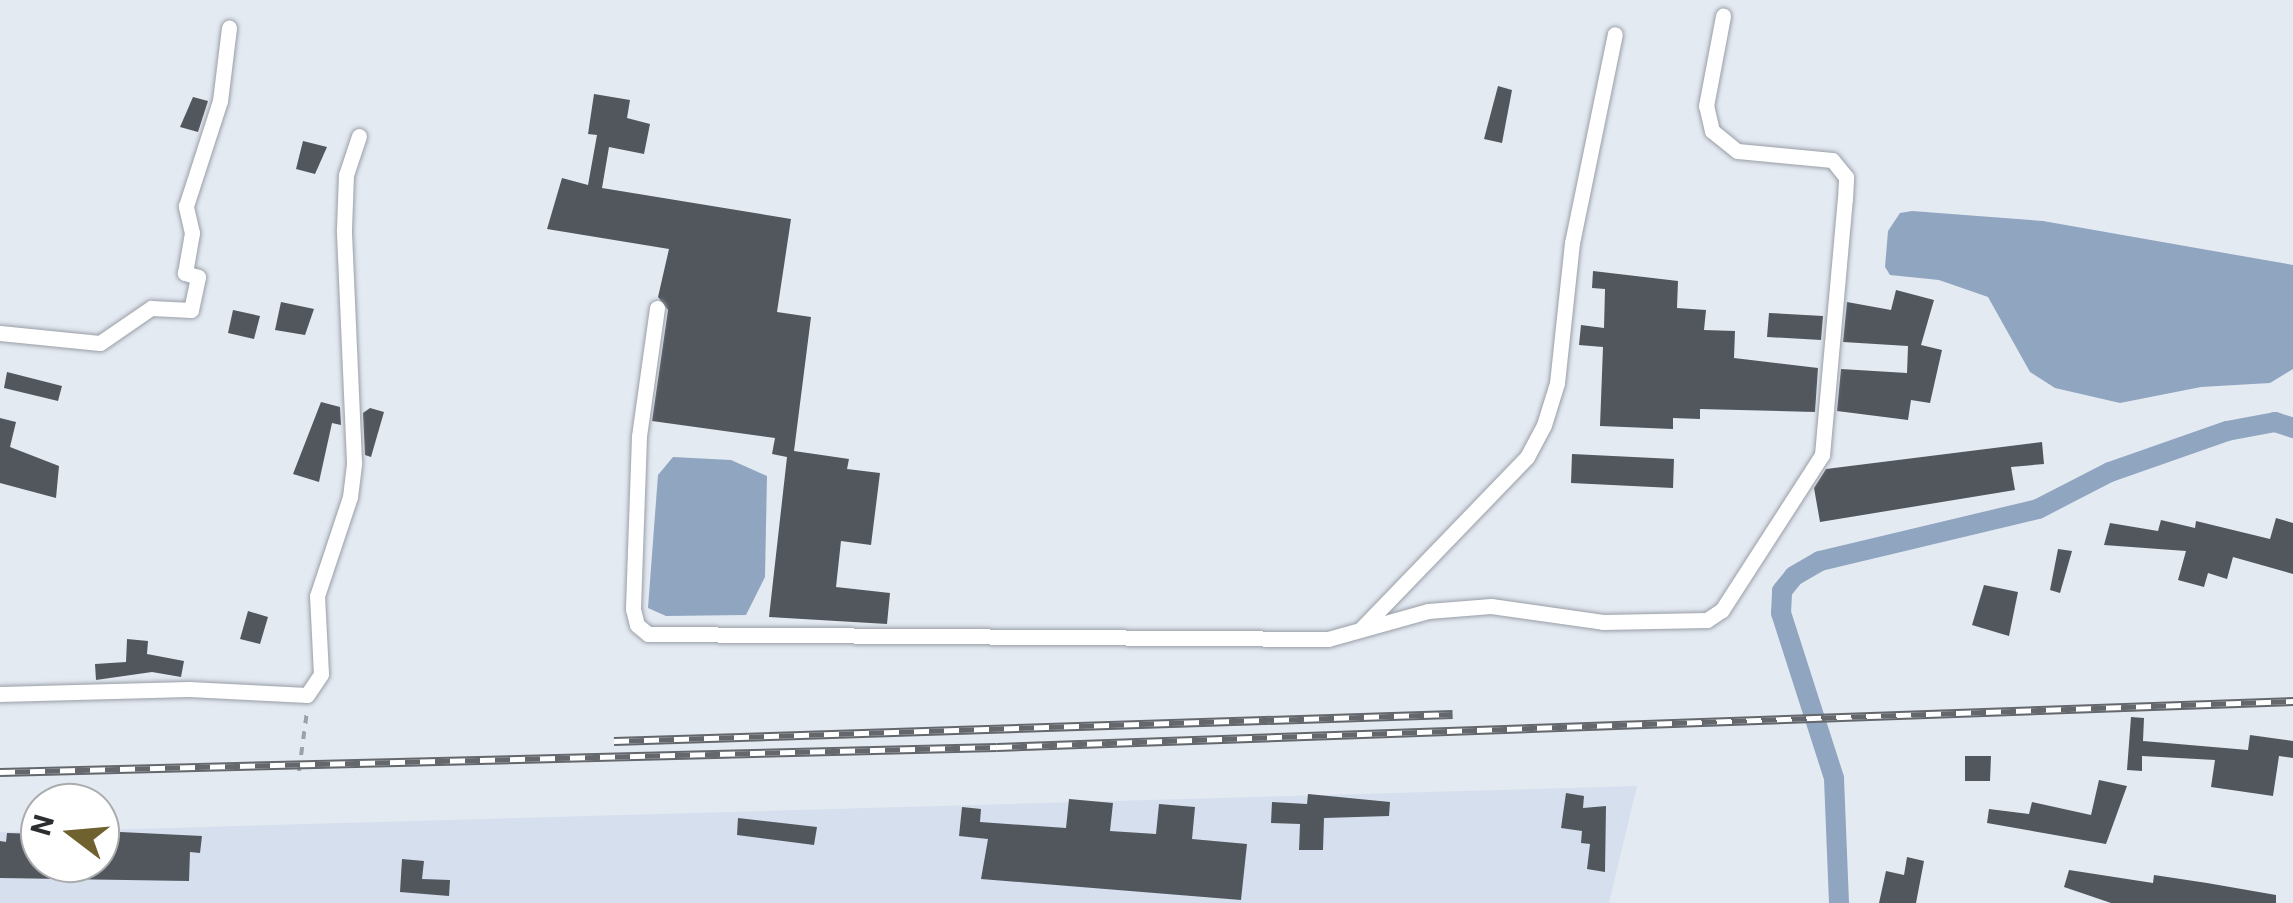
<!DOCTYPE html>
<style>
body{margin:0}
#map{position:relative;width:2293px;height:903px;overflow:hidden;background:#e4eaf2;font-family:Roboto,sans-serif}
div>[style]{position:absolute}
.built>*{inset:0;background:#d5dfed}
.water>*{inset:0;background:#90a5c0}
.canal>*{height:20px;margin:-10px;padding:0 10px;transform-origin:10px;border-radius:10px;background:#90a5c0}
.building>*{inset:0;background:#52575e}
.path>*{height:4px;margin-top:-2px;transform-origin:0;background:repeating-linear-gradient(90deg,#9da2a8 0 8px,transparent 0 16px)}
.roads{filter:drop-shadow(0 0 2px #999ea6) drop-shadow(0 0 2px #999ea6)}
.minor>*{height:15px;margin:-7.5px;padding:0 7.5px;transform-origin:7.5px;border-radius:7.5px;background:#fff}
.rail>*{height:9px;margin-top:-4.5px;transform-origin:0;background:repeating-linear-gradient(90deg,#fff 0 15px,#64686c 0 30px);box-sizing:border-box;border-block:2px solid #64686c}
span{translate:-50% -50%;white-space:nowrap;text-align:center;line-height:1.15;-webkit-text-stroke:10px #fff;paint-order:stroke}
.north{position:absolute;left:20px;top:783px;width:100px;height:100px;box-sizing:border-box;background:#fff;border:2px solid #aaabad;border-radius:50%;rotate:286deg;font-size:28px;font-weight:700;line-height:40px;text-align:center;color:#2b2e31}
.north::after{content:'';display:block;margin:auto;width:35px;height:45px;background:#70622f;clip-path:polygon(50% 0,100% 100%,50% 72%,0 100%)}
</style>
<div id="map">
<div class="built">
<i style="clip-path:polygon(1637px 786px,1609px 903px,0 903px,0 832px,40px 831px,40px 863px,100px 863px,100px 830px)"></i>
</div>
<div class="water">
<i style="clip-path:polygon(1912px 211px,2043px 221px,2293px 265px,2293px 369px,2270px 383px,2201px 387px,2120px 403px,2055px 388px,2030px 372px,1988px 297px,1939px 280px,1890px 275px,1885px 267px,1888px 231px,1900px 213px)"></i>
<i style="clip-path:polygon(673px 457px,731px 460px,767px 476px,765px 577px,746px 615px,666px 616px,648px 608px,658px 475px)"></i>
</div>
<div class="canal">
<i style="left:1839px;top:903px;width:125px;rotate:-92.3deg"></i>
<i style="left:1834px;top:778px;width:173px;rotate:-107.8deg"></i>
<i style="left:1781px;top:613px;width:22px;rotate:-87deg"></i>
<i style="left:1782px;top:591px;width:19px;rotate:-51deg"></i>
<i style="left:1794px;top:576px;width:30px;rotate:-30deg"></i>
<i style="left:1820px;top:561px;width:224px;rotate:-13.4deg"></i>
<i style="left:2038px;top:509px;width:81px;rotate:-27.2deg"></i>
<i style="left:2110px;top:472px;width:124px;rotate:-19.3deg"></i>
<i style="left:2227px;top:431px;width:49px;rotate:-10.6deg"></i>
<i style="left:2275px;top:422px;width:19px;rotate:18deg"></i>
</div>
<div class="building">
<i style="clip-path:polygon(1498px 86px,1512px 90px,1502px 143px,1484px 139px)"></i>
<i style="clip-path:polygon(594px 94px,630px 100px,627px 118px,650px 124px,644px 154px,609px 147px,602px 188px,791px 219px,777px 312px,811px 317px,794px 451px,849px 459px,847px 469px,880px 473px,871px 545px,841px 541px,836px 587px,890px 593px,887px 624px,769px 617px,787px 457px,772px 454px,775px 438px,652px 421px,668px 310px,658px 297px,669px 249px,547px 229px,562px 178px,588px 185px,597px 135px,588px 134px)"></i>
<i style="clip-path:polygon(193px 97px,208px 101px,198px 132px,180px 127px)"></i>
<i style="clip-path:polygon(303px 141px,327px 147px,315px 174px,296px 169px)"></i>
<i style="clip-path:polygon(1593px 271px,1678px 281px,1677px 308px,1706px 310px,1704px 330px,1735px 331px,1734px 358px,1818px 368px,1815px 412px,1700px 409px,1700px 419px,1673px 418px,1673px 429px,1600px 426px,1603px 347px,1579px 345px,1581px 325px,1604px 328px,1605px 289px,1592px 288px)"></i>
<i style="clip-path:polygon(1896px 290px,1934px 300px,1921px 345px,1942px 350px,1930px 403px,1911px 400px,1908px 420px,1837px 411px,1841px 369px,1907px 373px,1908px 346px,1843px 342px,1847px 302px,1891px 310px)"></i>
<i style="clip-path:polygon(281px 302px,314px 309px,305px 335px,275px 330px)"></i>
<i style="clip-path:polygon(233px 310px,260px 316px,254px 339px,228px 333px)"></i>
<i style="clip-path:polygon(1769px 313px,1823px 316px,1821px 340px,1767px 337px)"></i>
<i style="clip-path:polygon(7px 372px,62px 386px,58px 401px,4px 388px)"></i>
<i style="clip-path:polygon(321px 402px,340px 407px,341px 425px,332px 423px,319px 482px,293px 474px)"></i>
<i style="clip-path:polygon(370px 408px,384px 412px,371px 457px,365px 455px,363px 413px)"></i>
<i style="clip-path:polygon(0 418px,16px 422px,10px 447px,59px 466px,56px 498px,0 483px)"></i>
<i style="clip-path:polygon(2042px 442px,2044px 464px,2011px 467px,2015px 490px,1820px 522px,1814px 488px,1826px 469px)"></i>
<i style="clip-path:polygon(1572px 454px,1674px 459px,1673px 488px,1571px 483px)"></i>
<i style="clip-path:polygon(2276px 518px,2293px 523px,2293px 574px,2233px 557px,2227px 579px,2208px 573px,2204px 587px,2178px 580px,2186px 551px,2104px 545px,2110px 523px,2158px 531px,2161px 520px,2195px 528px,2196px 521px,2270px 539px)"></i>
<i style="clip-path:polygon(2058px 549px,2072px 551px,2060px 593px,2050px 590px)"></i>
<i style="clip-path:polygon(1984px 585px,2018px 592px,2009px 636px,1972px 625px)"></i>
<i style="clip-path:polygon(248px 611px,268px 617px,260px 644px,240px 639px)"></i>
<i style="clip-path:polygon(127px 639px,148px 641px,147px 654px,184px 661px,181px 677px,152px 672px,96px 680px,95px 664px,126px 662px)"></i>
<i style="clip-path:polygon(2131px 717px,2144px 718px,2143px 741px,2248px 750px,2250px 735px,2293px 741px,2293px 758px,2279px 756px,2273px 796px,2211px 787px,2215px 760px,2142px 756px,2142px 771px,2127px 770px)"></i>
<i style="clip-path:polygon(1965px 756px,1991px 756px,1990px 781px,1965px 781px)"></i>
<i style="clip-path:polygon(2099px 780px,2127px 786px,2106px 844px,1987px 823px,1989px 809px,2029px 814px,2032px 802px,2091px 815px)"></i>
<i style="clip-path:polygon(1566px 793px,1584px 796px,1583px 808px,1606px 806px,1605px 872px,1587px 869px,1590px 844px,1581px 843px,1582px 831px,1561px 828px)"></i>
<i style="clip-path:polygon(1308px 794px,1390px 802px,1389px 816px,1324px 818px,1323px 850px,1299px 850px,1300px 824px,1271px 823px,1272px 802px,1307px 804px)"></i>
<i style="clip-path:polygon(1069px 799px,1113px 803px,1110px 831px,1156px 834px,1159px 804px,1195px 807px,1192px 839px,1247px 844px,1241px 900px,981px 879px,988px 839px,959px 836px,962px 807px,981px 809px,980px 822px,1066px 828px)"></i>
<i style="clip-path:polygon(738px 818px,817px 827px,814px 845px,737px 835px)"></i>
<i style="clip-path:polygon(100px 831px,202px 836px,200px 853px,190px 852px,189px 881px,0 878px,0 841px,6px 842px,7px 833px,40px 834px,40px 864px,94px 870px)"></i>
<i style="clip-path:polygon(1907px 857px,1924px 861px,1916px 903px,1879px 903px,1886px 871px,1904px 875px)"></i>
<i style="clip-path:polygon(402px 859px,424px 861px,422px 879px,450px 880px,449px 896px,400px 892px)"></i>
<i style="clip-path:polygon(2069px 870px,2153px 883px,2154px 875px,2207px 883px,2276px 895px,2276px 903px,2111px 903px,2064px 887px)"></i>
</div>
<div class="path">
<i style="left:299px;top:771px;width:61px;rotate:-82.4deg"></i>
</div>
<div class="roads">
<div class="minor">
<i style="left:657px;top:308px;width:129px;rotate:98deg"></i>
<i style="left:639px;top:436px;width:173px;rotate:92deg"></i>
<i style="left:633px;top:609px;width:16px;rotate:76deg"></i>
<i style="left:637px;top:625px;width:14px;rotate:39deg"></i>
<i style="left:648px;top:634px;width:680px;rotate:0.42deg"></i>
<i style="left:1328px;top:639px;width:104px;rotate:-15.6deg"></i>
<i style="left:1428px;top:611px;width:63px;rotate:-4.5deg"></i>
<i style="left:1491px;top:606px;width:113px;rotate:8.1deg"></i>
<i style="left:1603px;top:622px;width:104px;rotate:-1.1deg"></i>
<i style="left:1707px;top:620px;width:18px;rotate:-34deg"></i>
<i style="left:1722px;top:610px;width:184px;rotate:-57.2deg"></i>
<i style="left:1822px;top:455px;width:257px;rotate:-84.9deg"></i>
<i style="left:1845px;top:199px;width:22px;rotate:-87deg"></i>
<i style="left:1846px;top:177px;width:22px;rotate:-129deg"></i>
<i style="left:1832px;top:160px;width:95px;rotate:-174.6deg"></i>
<i style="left:1737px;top:151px;width:32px;rotate:-141deg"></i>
<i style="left:1712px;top:131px;width:26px;rotate:-103deg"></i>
<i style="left:1706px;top:106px;width:92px;rotate:-79.3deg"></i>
<i style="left:0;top:333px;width:100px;rotate:5.7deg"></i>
<i style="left:100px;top:343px;width:62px;rotate:-34.5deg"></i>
<i style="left:151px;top:308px;width:40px;rotate:2.9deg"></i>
<i style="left:191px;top:310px;width:34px;rotate:-78deg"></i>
<i style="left:198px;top:277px;width:14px;rotate:-163deg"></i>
<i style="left:185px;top:273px;width:41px;rotate:-80.1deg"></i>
<i style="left:192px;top:233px;width:28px;rotate:-103deg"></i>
<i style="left:186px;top:206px;width:110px;rotate:-72.1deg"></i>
<i style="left:220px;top:101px;width:74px;rotate:-83deg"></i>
<i style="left:1361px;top:629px;width:239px;rotate:-46deg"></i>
<i style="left:1527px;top:457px;width:36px;rotate:-62deg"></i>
<i style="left:1544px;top:425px;width:44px;rotate:-72.8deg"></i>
<i style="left:1557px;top:383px;width:141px;rotate:-83.9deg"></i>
<i style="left:1572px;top:243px;width:213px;rotate:-78.4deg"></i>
<i style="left:0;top:694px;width:189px;rotate:-1.5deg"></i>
<i style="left:189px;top:689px;width:118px;rotate:2.9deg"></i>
<i style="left:307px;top:695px;width:25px;rotate:-56deg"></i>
<i style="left:321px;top:674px;width:78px;rotate:-92.9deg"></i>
<i style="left:317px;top:596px;width:104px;rotate:-71.6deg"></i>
<i style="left:350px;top:497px;width:35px;rotate:-83deg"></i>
<i style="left:354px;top:462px;width:233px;rotate:-92.5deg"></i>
<i style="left:344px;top:229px;width:54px;rotate:-87.9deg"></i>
<i style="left:346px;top:175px;width:41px;rotate:-71.6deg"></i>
</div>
</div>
<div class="rail">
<i style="left:614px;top:741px;width:839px;rotate:-1.84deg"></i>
<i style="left:0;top:772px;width:997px;rotate:-1.44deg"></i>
<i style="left:997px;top:747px;width:1297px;rotate:-2.03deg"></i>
</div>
<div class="north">N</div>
</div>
